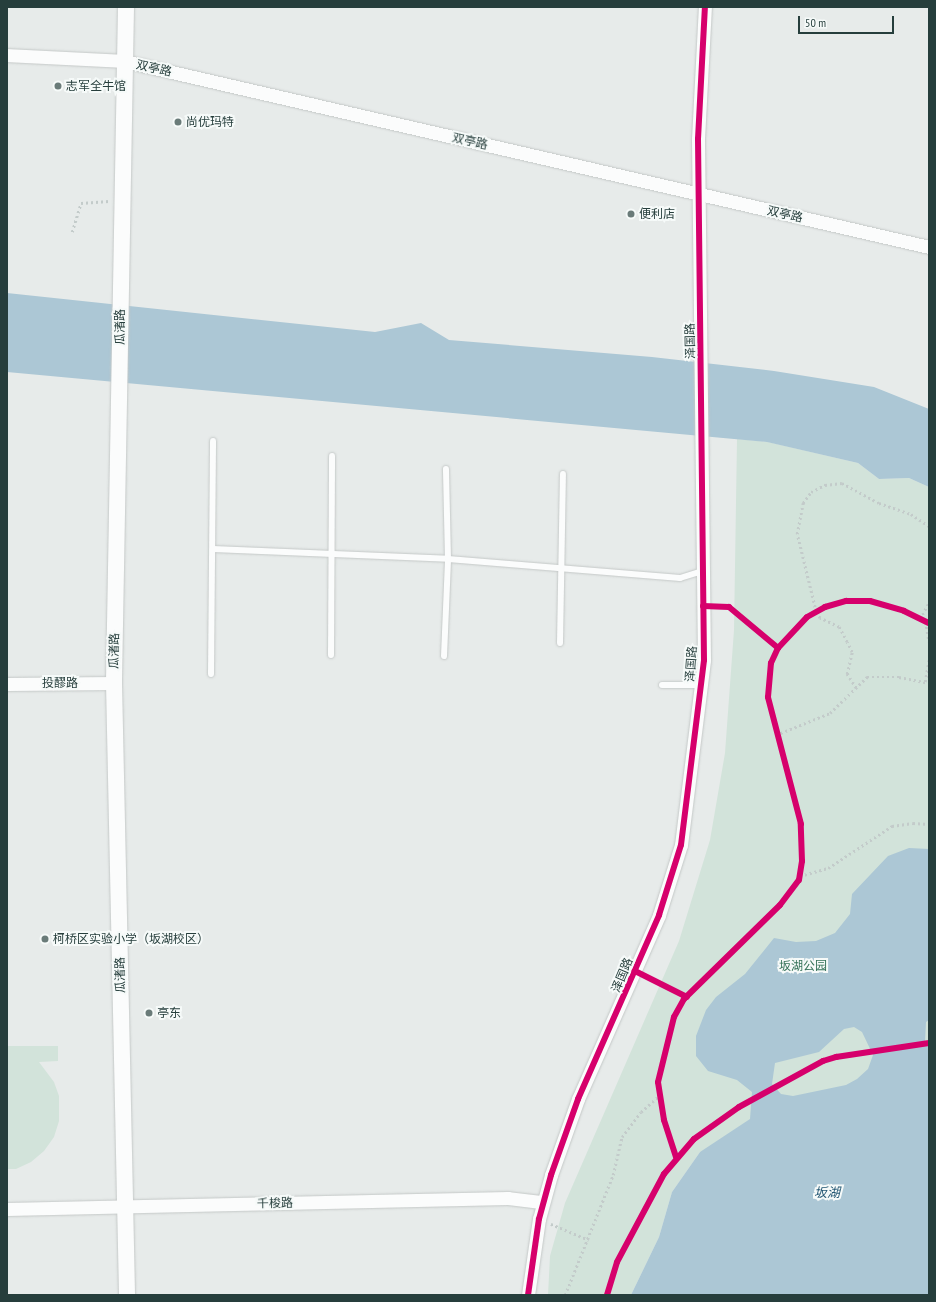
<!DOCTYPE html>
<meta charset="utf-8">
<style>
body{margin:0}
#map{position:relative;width:936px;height:1302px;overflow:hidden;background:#e7ebea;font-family:"PT Sans Narrow","Noto Sans SC",sans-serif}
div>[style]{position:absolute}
.green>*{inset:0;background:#d2e3da}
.water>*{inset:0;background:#acc7d5}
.path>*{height:2.5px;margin-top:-1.25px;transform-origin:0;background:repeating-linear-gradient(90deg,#c3cbca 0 2px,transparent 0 5px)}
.roads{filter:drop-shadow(0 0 1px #c4c8c7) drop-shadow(0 0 1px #c4c8c7)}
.service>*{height:6px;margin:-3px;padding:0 3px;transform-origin:3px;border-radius:3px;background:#fbfcfc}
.minor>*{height:13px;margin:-6.5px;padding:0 6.5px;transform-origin:6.5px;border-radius:6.5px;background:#fbfcfc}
.tertiary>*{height:16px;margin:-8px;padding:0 8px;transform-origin:8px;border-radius:8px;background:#fbfcfc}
.cycleway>*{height:6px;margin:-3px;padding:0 3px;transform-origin:3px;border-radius:3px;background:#d6006c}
.dots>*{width:11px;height:11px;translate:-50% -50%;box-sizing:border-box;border:2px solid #f6faf9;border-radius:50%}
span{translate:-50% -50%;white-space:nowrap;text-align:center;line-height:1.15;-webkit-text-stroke:4px #f6faf9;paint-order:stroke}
.street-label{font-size:12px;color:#263e3c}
.poi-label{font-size:12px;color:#263e3c}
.left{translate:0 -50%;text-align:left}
.park-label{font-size:12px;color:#347157}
.water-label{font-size:13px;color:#255874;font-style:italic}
.frame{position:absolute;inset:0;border:8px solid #263e3c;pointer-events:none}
.scale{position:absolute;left:798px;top:16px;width:96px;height:18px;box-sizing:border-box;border:2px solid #263e3c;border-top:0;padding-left:5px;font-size:12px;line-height:14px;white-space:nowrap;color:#263e3c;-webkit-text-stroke:3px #f6faf9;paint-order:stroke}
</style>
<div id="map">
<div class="green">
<i style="clip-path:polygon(737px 439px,768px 442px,858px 463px,879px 479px,909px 478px,929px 487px,929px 1088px,700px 1152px,672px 1192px,659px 1237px,631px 1295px,548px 1295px,550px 1256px,565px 1203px,679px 941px,710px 840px,725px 753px,734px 630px)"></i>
<i style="clip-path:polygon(7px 1046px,58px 1046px,58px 1061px,39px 1062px,54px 1082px,59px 1096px,59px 1121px,54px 1137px,44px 1151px,31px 1162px,16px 1169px,7px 1169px)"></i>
</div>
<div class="water">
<i style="clip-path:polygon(7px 293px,375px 332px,421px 323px,449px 340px,652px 357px,774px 371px,874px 387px,929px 409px,929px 487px,909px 478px,879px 479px,858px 463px,767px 442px,7px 372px)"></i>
<i style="clip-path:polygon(evenodd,909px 848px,929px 849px,929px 1020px,926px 1022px,925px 1042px,929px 1047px,929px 1295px,631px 1295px,659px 1237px,672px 1192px,700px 1152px,750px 1119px,752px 1092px,737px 1080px,708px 1071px,696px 1056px,696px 1036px,706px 1010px,716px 997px,745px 974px,774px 938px,796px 942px,816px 941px,835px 933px,850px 914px,852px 894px,888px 856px,909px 848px,854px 1027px,862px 1032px,873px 1055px,868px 1069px,857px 1079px,846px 1085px,793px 1096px,781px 1094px,772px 1084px,775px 1063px,819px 1052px,844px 1029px,854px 1027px)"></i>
</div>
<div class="path">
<i style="left:72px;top:232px;width:30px;rotate:-73deg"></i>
<i style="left:81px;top:203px;width:28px;rotate:-4deg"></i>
<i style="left:920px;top:619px;width:19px;rotate:-62deg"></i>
<i style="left:926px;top:622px;width:20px;rotate:81deg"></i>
<i style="left:925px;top:682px;width:22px;rotate:-80deg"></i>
<i style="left:856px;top:688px;width:17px;rotate:-123deg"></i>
<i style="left:847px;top:674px;width:23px;rotate:-77deg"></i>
<i style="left:852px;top:652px;width:11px;rotate:-117deg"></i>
<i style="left:847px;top:642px;width:17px;rotate:-118deg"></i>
<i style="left:839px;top:627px;width:21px;rotate:-155deg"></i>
<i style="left:820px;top:618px;width:7px;rotate:-124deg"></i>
<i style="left:816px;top:612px;width:80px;rotate:-103.7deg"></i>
<i style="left:797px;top:534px;width:32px;rotate:-79deg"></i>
<i style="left:803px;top:503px;width:14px;rotate:-54deg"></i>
<i style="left:811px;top:492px;width:16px;rotate:-27deg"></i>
<i style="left:825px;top:485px;width:17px;rotate:-7deg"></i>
<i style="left:842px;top:483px;width:42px;rotate:28.4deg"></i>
<i style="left:879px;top:503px;width:34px;rotate:19deg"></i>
<i style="left:911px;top:514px;width:22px;rotate:34deg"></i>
<i style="left:776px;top:735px;width:58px;rotate:-22.2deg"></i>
<i style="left:830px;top:713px;width:52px;rotate:-44.2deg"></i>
<i style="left:867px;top:677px;width:32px"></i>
<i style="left:899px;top:677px;width:31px;rotate:11deg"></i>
<i style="left:800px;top:876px;width:29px;rotate:-16deg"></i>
<i style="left:828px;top:868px;width:77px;rotate:-33.3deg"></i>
<i style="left:892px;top:826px;width:21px;rotate:-8deg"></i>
<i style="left:913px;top:823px;width:16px;rotate:4deg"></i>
<i style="left:551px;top:1224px;width:41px;rotate:22.8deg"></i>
<i style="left:565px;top:1295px;width:129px;rotate:-68.2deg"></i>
<i style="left:613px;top:1175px;width:39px;rotate:-77deg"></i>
<i style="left:622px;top:1137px;width:31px;rotate:-53deg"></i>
<i style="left:641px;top:1112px;width:24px;rotate:-42deg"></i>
</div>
<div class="roads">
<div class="service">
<i style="left:213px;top:549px;width:235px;rotate:2.4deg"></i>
<i style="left:448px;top:559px;width:233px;rotate:4.7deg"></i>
<i style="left:680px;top:578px;width:24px;rotate:-17deg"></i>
<i style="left:560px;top:643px;width:169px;rotate:-89deg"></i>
<i style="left:331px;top:655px;width:199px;rotate:-89.7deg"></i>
<i style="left:444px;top:656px;width:97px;rotate:-87.6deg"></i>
<i style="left:448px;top:559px;width:90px;rotate:-91.3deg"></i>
<i style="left:211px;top:674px;width:233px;rotate:-89.5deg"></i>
<i style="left:662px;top:685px;width:39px"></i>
</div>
<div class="minor">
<i style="left:7px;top:55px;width:117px;rotate:2.9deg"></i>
<i style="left:124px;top:61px;width:826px;rotate:13.01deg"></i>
<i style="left:7px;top:684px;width:107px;rotate:-0.5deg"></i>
<i style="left:7px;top:1209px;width:501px;rotate:-1.26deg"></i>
<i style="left:508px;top:1198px;width:35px;rotate:7deg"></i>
<i style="left:528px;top:1295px;width:77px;rotate:-81.8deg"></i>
<i style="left:539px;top:1219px;width:46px;rotate:-74.7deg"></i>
<i style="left:551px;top:1175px;width:81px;rotate:-70.4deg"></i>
<i style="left:578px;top:1099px;width:201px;rotate:-66.2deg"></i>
<i style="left:659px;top:915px;width:73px;rotate:-72.6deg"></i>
<i style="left:681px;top:845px;width:186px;rotate:-82.9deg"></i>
<i style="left:704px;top:660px;width:521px;rotate:-90.66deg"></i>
<i style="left:698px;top:139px;width:132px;rotate:-87deg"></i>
</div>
<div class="tertiary">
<i style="left:126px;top:7px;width:676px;rotate:91.02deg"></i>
<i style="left:114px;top:683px;width:612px;rotate:88.78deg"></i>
</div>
</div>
<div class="cycleway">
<i style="left:703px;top:606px;width:26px;rotate:2deg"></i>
<i style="left:729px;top:607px;width:64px;rotate:39.9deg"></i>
<i style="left:635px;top:971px;width:58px;rotate:26.6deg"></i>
<i style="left:676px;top:1157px;width:39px;rotate:-108deg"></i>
<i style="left:664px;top:1120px;width:38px;rotate:-99deg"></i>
<i style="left:658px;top:1082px;width:67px;rotate:-76.2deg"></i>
<i style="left:674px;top:1017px;width:21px;rotate:-61deg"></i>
<i style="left:684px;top:999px;width:134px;rotate:-44.4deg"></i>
<i style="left:780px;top:905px;width:31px;rotate:-53deg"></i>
<i style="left:799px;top:880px;width:19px;rotate:-81deg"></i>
<i style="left:802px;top:861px;width:37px;rotate:-92deg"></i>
<i style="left:801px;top:824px;width:131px;rotate:-104.6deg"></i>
<i style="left:768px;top:697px;width:34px;rotate:-85deg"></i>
<i style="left:771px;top:663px;width:17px;rotate:-65deg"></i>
<i style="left:778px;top:648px;width:42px;rotate:-46.9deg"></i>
<i style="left:807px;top:617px;width:21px;rotate:-29deg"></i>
<i style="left:825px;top:607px;width:22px;rotate:-16deg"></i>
<i style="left:846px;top:601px;width:24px"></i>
<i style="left:870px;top:601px;width:35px;rotate:16deg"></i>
<i style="left:904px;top:611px;width:28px;rotate:26deg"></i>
<i style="left:528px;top:1295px;width:77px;rotate:-81.8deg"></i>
<i style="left:539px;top:1219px;width:46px;rotate:-74.7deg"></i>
<i style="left:551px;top:1175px;width:81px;rotate:-70.4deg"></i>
<i style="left:578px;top:1099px;width:201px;rotate:-66.2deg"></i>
<i style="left:659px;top:915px;width:73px;rotate:-72.6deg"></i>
<i style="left:681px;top:845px;width:186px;rotate:-82.9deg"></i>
<i style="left:704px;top:660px;width:521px;rotate:-90.66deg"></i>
<i style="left:698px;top:139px;width:132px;rotate:-87deg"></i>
<i style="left:607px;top:1295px;width:34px;rotate:-73deg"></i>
<i style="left:617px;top:1262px;width:100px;rotate:-61.9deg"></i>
<i style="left:664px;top:1174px;width:46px;rotate:-49.4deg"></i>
<i style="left:694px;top:1139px;width:55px;rotate:-35.4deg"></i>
<i style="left:739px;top:1107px;width:96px;rotate:-28.7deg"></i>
<i style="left:823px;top:1061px;width:14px;rotate:-17deg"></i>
<i style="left:836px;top:1057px;width:94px;rotate:-8.6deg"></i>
</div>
<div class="dots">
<i style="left:58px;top:86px;background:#6a7b79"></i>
<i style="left:178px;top:122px;background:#6a7b79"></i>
<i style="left:631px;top:214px;background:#6a7b79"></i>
<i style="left:45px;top:939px;background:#6a7b79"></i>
<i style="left:149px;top:1013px;background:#6a7b79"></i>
</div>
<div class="street-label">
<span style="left:154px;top:68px;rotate:13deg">双亭路</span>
<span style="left:470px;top:141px;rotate:13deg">双亭路</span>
<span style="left:785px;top:214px;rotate:13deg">双亭路</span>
<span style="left:120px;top:327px;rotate:-90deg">瓜渚路</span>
<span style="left:690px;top:341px;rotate:-91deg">泽国路</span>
<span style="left:114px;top:651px;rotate:-89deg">瓜渚路</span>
<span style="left:691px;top:664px;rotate:-86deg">泽国路</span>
<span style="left:60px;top:683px">投醪路</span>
<span style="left:120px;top:975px;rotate:-91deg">瓜渚路</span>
<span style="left:622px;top:975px;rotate:-67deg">泽国路</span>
<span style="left:275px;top:1203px;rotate:-1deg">千梭路</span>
</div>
<div class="poi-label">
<span class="left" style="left:66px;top:86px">志军全牛馆</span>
<span class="left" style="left:186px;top:122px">尚优玛特</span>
<span class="left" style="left:639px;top:214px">便利店</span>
<span class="left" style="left:53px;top:939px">柯桥区实验小学（坂湖校区）</span>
<span class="left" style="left:157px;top:1013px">亭东</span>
</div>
<div class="park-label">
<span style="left:803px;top:966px">坂湖公园</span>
</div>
<div class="water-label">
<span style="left:827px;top:1193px">坂湖</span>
</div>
<div class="frame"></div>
<div class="scale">50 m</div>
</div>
